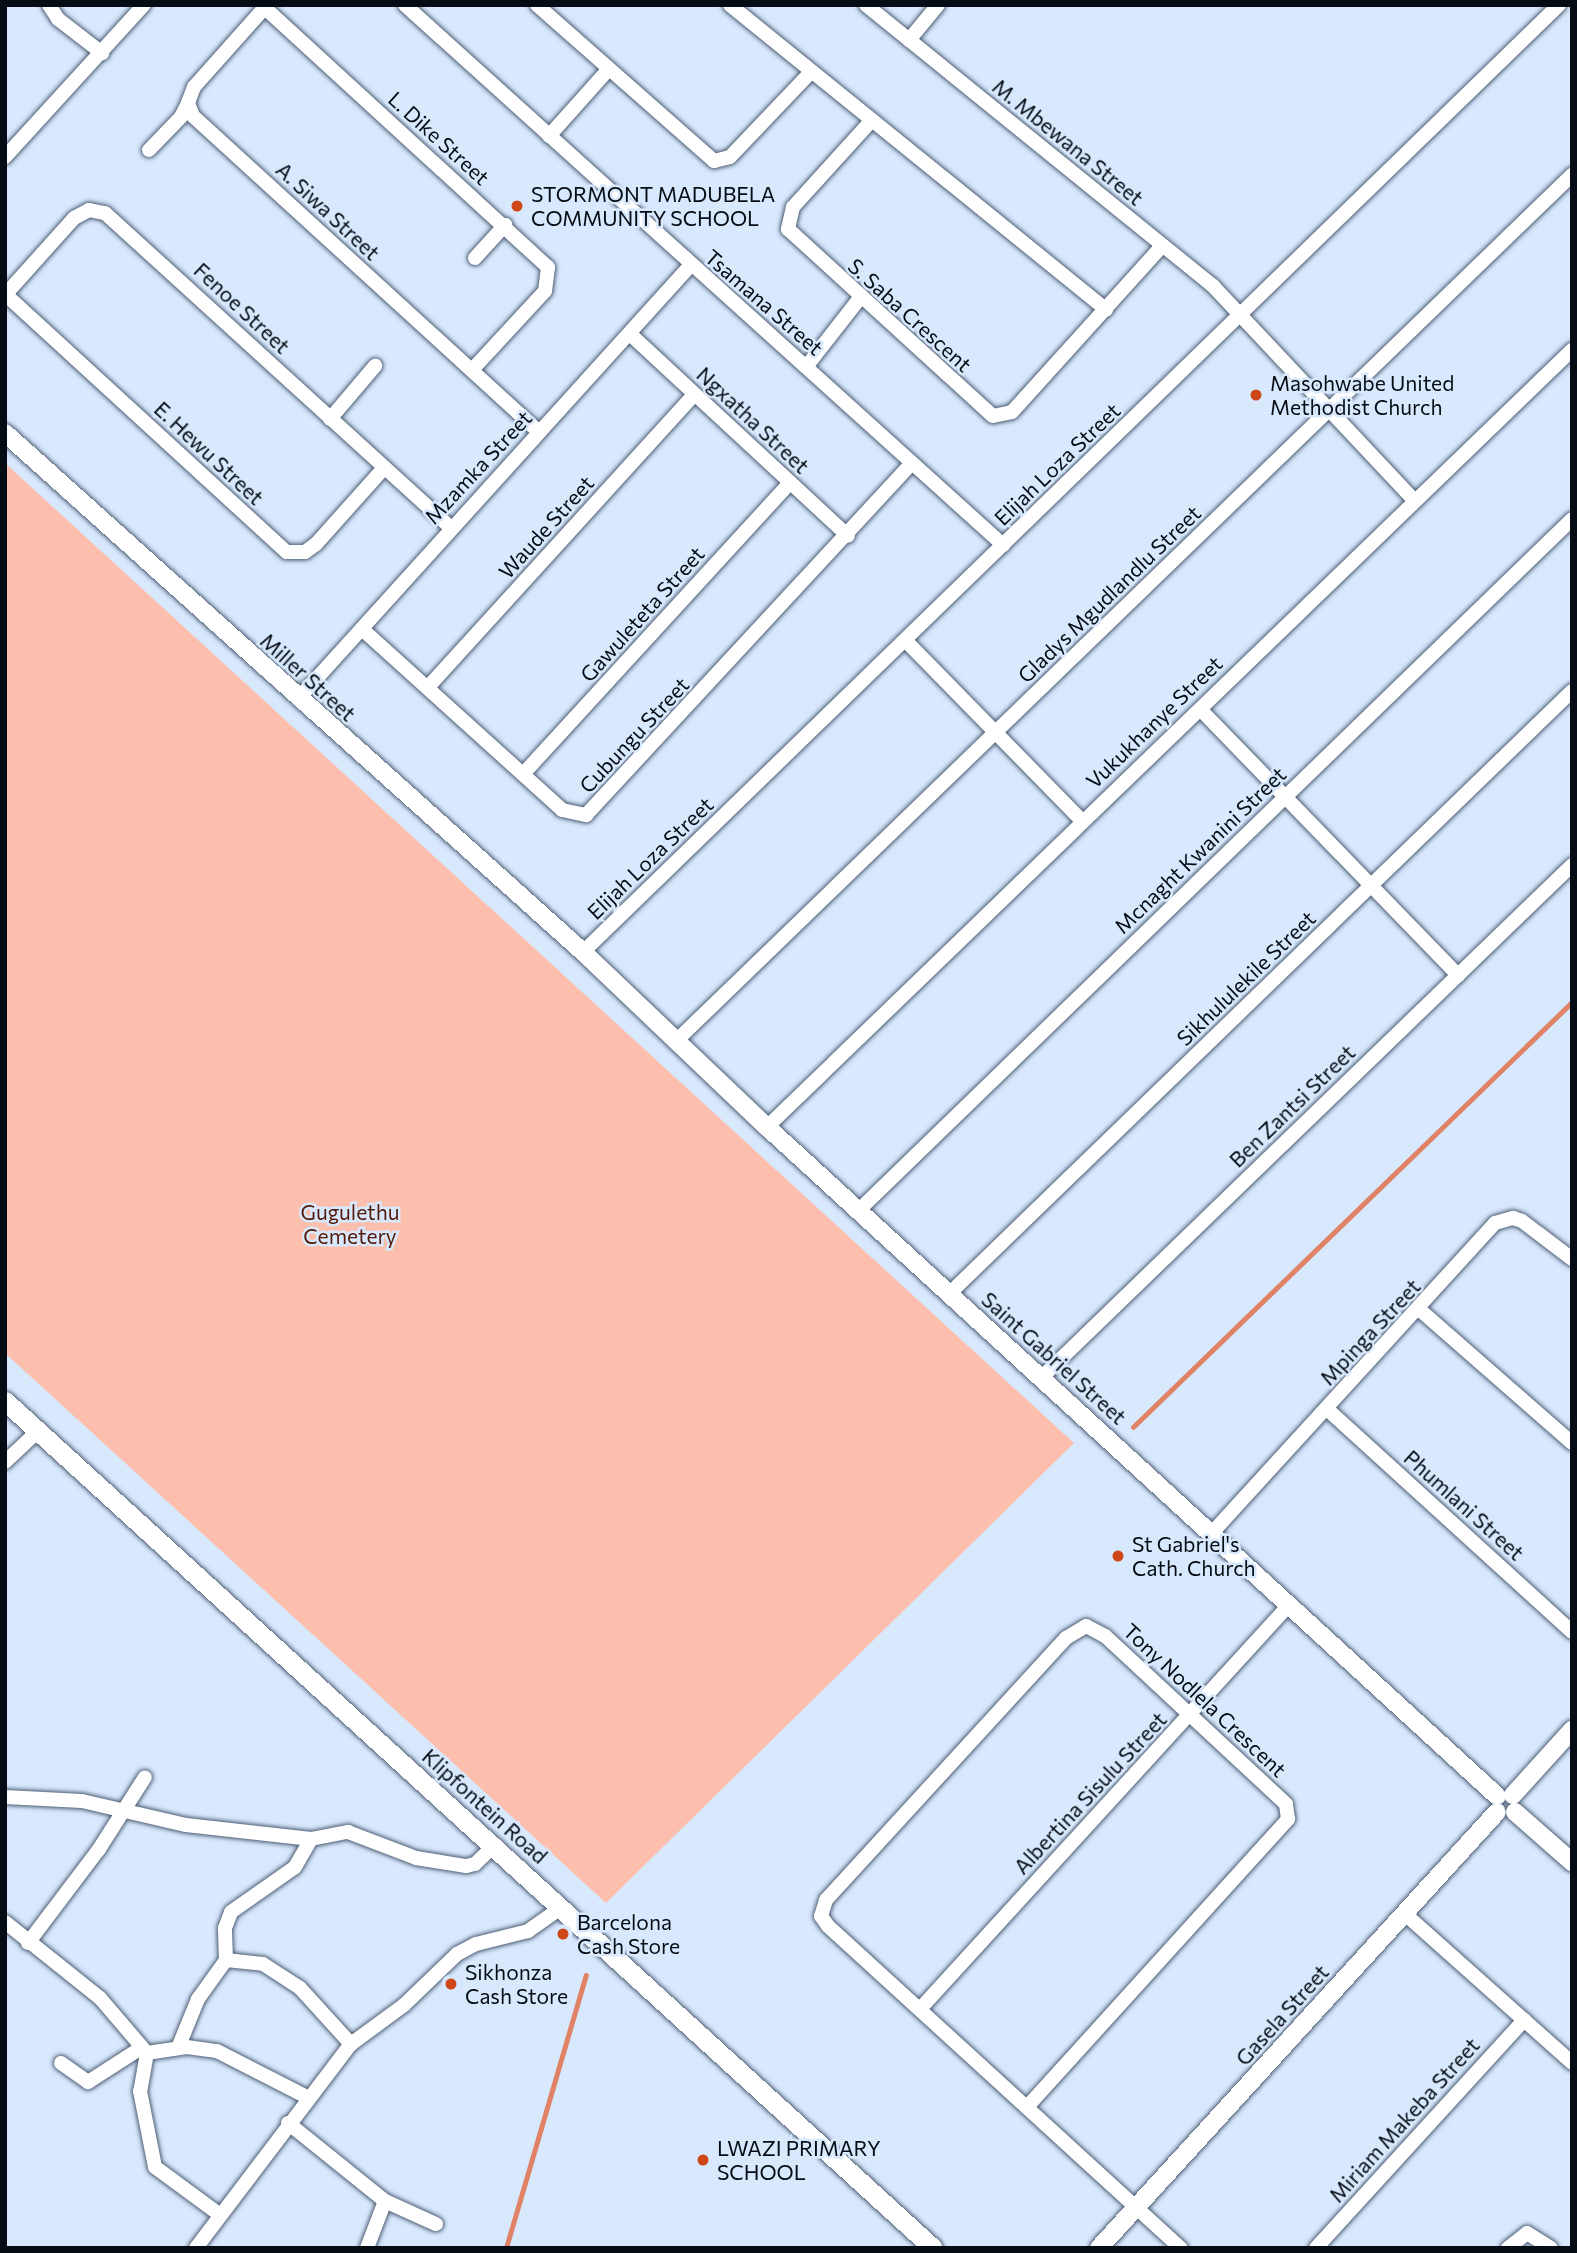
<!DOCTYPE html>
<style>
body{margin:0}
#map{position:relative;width:1577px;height:2253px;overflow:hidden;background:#d8e8fd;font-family:Commissioner,sans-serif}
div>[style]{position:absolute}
.green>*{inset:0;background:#fcbfad}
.stream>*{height:4.5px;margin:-2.25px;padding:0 2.25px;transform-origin:2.25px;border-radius:2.25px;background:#e08266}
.roads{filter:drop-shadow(0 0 2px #4e5f75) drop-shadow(0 0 2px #4e5f75)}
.minor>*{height:14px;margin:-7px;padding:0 7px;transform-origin:7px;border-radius:7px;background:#fff}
.tertiary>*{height:18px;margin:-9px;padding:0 9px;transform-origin:9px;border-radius:9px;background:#fff}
.secondary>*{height:19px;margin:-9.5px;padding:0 9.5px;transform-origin:9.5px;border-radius:9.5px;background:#fff}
.dots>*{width:19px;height:19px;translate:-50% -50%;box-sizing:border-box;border:4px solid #d8e8fd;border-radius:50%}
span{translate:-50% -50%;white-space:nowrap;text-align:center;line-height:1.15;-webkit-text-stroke:5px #d8e8fd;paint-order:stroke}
.street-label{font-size:21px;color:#060c14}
.poi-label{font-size:21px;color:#060c14}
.left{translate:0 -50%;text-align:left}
.park-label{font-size:21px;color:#541907}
.frame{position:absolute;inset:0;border:7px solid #060c14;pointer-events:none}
</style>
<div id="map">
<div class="green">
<i style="clip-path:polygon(5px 463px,1074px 1443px,606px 1903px,5px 1353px)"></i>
</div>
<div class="stream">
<i style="left:1133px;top:1427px;width:611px;rotate:-44.07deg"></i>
<i style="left:506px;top:2248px;width:284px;rotate:-73.7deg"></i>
</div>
<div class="roads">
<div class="minor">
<i style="left:49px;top:5px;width:17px;rotate:57deg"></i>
<i style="left:58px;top:19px;width:56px;rotate:37.7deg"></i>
<i style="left:267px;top:5px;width:110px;rotate:131.7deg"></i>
<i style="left:194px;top:87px;width:17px;rotate:111deg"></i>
<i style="left:188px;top:103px;width:14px;rotate:69deg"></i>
<i style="left:193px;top:116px;width:469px;rotate:42.4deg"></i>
<i style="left:405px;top:5px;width:806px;rotate:42.08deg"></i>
<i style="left:537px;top:5px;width:236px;rotate:41.4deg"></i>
<i style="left:714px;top:161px;width:16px;rotate:-14deg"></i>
<i style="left:730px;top:157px;width:117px;rotate:-46.4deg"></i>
<i style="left:730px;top:5px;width:484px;rotate:39deg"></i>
<i style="left:866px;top:5px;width:447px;rotate:39deg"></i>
<i style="left:1213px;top:286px;width:294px;rotate:46.8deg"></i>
<i style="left:265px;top:8px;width:384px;rotate:42.5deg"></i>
<i style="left:548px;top:267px;width:24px;rotate:97deg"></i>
<i style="left:545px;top:291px;width:108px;rotate:132.7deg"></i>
<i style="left:909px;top:40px;width:45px;rotate:-50.4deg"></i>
<i style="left:872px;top:120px;width:118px;rotate:132.2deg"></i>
<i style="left:793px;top:207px;width:23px;rotate:103deg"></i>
<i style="left:788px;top:229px;width:277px;rotate:42.4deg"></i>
<i style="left:993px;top:416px;width:19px;rotate:-12deg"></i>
<i style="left:1012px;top:412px;width:224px;rotate:-47.9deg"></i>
<i style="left:549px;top:136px;width:87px;rotate:-48.3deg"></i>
<i style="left:149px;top:150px;width:46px;rotate:-45.9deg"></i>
<i style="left:181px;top:117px;width:16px;rotate:-63deg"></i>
<i style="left:5px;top:157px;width:206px;rotate:-47.6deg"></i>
<i style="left:475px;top:258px;width:45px;rotate:-47.7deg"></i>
<i style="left:5px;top:294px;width:382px;rotate:42.5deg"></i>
<i style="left:287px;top:552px;width:18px"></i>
<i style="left:305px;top:552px;width:14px;rotate:-36deg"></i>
<i style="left:316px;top:544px;width:101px;rotate:-48.2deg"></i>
<i style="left:5px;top:295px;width:103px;rotate:-48.1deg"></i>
<i style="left:74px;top:218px;width:17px;rotate:-28deg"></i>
<i style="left:89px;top:210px;width:16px;rotate:11deg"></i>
<i style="left:105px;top:213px;width:466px;rotate:42.3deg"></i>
<i style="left:630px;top:334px;width:297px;rotate:42.8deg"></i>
<i style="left:806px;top:367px;width:88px;rotate:-52deg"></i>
<i style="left:330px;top:419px;width:70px;rotate:-49.7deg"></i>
<i style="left:362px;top:629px;width:270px;rotate:42.1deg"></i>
<i style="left:562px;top:810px;width:25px;rotate:12deg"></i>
<i style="left:586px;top:815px;width:478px;rotate:-47.2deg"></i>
<i style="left:905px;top:640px;width:252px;rotate:45.6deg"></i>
<i style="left:429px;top:686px;width:394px;rotate:-47.7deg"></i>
<i style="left:298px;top:699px;width:584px;rotate:-47.85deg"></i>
<i style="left:1200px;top:709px;width:371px;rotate:45.9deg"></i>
<i style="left:524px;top:773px;width:394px;rotate:-47.5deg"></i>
<i style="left:583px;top:952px;width:1360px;rotate:-44.14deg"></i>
<i style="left:675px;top:1042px;width:1248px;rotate:-44.03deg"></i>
<i style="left:767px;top:1127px;width:1119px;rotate:-43.99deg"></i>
<i style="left:858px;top:1211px;width:994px;rotate:-44.1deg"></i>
<i style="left:949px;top:1294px;width:867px;rotate:-44.07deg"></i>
<i style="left:1420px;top:1310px;width:202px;rotate:41.2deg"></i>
<i style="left:1042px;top:1377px;width:737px;rotate:-44.01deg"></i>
<i style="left:1327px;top:1409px;width:331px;rotate:42.3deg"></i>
<i style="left:5px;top:1462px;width:45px;rotate:-43.2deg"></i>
<i style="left:1211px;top:1534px;width:421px;rotate:-47.6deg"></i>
<i style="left:1495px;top:1223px;width:19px;rotate:-16deg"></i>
<i style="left:1513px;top:1218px;width:9px;rotate:18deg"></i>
<i style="left:1522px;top:1221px;width:63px;rotate:37.2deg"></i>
<i style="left:5px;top:1797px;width:77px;rotate:3deg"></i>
<i style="left:82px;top:1801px;width:107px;rotate:13deg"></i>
<i style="left:186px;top:1825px;width:126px;rotate:6.4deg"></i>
<i style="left:1405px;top:1914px;width:224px;rotate:41.7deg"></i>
<i style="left:5px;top:1922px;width:122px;rotate:38.7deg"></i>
<i style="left:100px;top:1998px;width:72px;rotate:49.5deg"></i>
<i style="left:147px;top:2053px;width:40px;rotate:-8.5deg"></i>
<i style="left:187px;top:2047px;width:30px;rotate:8deg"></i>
<i style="left:217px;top:2051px;width:101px;rotate:27.1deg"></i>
<i style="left:28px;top:1943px;width:118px;rotate:-52.9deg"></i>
<i style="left:99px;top:1849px;width:85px;rotate:-57.4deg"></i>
<i style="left:226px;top:1960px;width:37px;rotate:6deg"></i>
<i style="left:263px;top:1964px;width:44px;rotate:33deg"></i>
<i style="left:300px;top:1988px;width:76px;rotate:47.7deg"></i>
<i style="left:920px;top:2009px;width:549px;rotate:-47.59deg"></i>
<i style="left:178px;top:2048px;width:53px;rotate:-67.8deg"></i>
<i style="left:198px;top:1999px;width:48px;rotate:-54.3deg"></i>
<i style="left:226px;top:1960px;width:32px;rotate:-92deg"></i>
<i style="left:225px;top:1928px;width:17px;rotate:-69deg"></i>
<i style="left:231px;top:1912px;width:78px;rotate:-35.1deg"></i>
<i style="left:295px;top:1867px;width:32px;rotate:-60deg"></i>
<i style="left:311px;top:1839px;width:38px;rotate:-11deg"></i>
<i style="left:348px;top:1832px;width:73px;rotate:20.9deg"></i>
<i style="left:416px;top:1858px;width:51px;rotate:9.1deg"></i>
<i style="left:466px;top:1866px;width:9px;rotate:-13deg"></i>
<i style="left:475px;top:1864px;width:28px;rotate:-44deg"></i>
<i style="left:147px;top:2053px;width:39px;rotate:100deg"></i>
<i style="left:140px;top:2091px;width:77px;rotate:78.8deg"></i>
<i style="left:155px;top:2167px;width:79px;rotate:36.3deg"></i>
<i style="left:61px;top:2063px;width:33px;rotate:35deg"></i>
<i style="left:88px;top:2082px;width:63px;rotate:-32.7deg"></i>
<i style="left:1027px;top:2107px;width:389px;rotate:-47.8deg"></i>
<i style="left:1288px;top:1819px;width:15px;rotate:-98deg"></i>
<i style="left:1286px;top:1804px;width:247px;rotate:-137.1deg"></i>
<i style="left:1105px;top:1636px;width:21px;rotate:-152deg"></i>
<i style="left:1086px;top:1626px;width:23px;rotate:149deg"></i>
<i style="left:1066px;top:1638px;width:355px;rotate:132.5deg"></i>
<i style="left:826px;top:1900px;width:17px;rotate:107deg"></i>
<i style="left:821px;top:1916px;width:12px;rotate:55deg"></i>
<i style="left:828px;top:1926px;width:478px;rotate:42.4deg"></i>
<i style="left:288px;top:2123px;width:124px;rotate:38.8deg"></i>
<i style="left:385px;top:2201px;width:56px;rotate:24.3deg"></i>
<i style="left:196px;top:2248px;width:256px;rotate:-52.8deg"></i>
<i style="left:351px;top:2044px;width:66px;rotate:-36.3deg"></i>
<i style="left:404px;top:2005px;width:74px;rotate:-43.9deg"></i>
<i style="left:457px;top:1954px;width:21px;rotate:-28deg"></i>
<i style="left:476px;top:1944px;width:54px;rotate:-14deg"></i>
<i style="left:528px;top:1931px;width:42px;rotate:-35.2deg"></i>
<i style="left:367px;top:2248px;width:50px;rotate:-69deg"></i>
<i style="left:1316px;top:2248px;width:309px;rotate:-47.6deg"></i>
<i style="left:1508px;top:2248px;width:24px;rotate:-38deg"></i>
<i style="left:1527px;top:2233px;width:28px;rotate:32deg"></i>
</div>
<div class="tertiary">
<i style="left:5px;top:433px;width:777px;rotate:41.92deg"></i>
<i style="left:583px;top:952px;width:254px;rotate:43.6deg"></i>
<i style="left:767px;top:1127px;width:990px;rotate:42.5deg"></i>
<i style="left:1513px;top:1795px;width:88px;rotate:-47.8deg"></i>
<i style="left:1515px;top:1812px;width:76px;rotate:41.3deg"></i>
<i style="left:1099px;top:2248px;width:590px;rotate:-47.61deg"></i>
</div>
<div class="secondary">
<i style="left:5px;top:1401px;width:1256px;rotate:42.39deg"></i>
</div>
</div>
<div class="dots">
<i style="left:517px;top:206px;background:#cf4719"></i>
<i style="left:1256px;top:395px;background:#cf4719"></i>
<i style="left:1118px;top:1556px;background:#cf4719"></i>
<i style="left:563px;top:1934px;background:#cf4719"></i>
<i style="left:451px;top:1984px;background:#cf4719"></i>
<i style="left:703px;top:2160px;background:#cf4719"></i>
</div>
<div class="street-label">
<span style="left:439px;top:138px;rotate:42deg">L. Dike Street</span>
<span style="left:1068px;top:142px;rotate:39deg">M. Mbewana Street</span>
<span style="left:328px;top:211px;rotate:43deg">A. Siwa Street</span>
<span style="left:764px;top:302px;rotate:41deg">Tsamana Street</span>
<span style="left:242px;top:308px;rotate:43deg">Fenoe Street</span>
<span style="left:910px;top:315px;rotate:42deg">S. Saba Crescent</span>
<span style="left:753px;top:420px;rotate:43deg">Ngxatha Street</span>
<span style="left:209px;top:453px;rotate:43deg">E. Hewu Street</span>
<span style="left:1057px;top:464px;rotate:-44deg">Elijah Loza Street</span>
<span style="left:478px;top:467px;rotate:-47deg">Mzamka Street</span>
<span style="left:546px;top:527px;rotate:-48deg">Waude Street</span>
<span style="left:1109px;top:594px;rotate:-44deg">Gladys Mgudlandlu Street</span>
<span style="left:642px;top:614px;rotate:-48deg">Gawuleteta Street</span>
<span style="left:308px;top:677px;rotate:42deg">Miller Street</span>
<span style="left:1154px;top:722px;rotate:-44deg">Vukukhanye Street</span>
<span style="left:634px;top:735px;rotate:-47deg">Cubungu Street</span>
<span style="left:1200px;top:850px;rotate:-44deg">Mcnaght Kwanini Street</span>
<span style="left:650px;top:858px;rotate:-44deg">Elijah Loza Street</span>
<span style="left:1246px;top:978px;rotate:-44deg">Sikhululekile Street</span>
<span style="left:1292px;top:1106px;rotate:-44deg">Ben Zantsi Street</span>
<span style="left:1370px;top:1332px;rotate:-47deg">Mpinga Street</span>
<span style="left:1054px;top:1358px;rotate:42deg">Saint Gabriel Street</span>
<span style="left:1464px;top:1505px;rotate:42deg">Phumlani Street</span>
<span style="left:1205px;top:1700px;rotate:43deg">Tony Nodlela Crescent</span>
<span style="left:1090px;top:1793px;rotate:-47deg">Albertina Sisulu Street</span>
<span style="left:485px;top:1806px;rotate:42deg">Klipfontein Road</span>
<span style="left:1282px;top:2015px;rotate:-48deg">Gasela Street</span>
<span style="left:1404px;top:2120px;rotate:-48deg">Miriam Makeba Street</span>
</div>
<div class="poi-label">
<span class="left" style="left:531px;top:206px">STORMONT MADUBELA<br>COMMUNITY SCHOOL</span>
<span class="left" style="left:1270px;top:395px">Masohwabe United<br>Methodist Church</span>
<span class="left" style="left:1132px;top:1556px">St Gabriel's<br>Cath. Church</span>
<span class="left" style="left:577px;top:1934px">Barcelona<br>Cash Store</span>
<span class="left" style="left:465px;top:1984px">Sikhonza<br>Cash Store</span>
<span class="left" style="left:717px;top:2160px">LWAZI PRIMARY<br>SCHOOL</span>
</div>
<div class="park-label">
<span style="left:350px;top:1224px">Gugulethu<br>Cemetery</span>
</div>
<div class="frame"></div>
</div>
